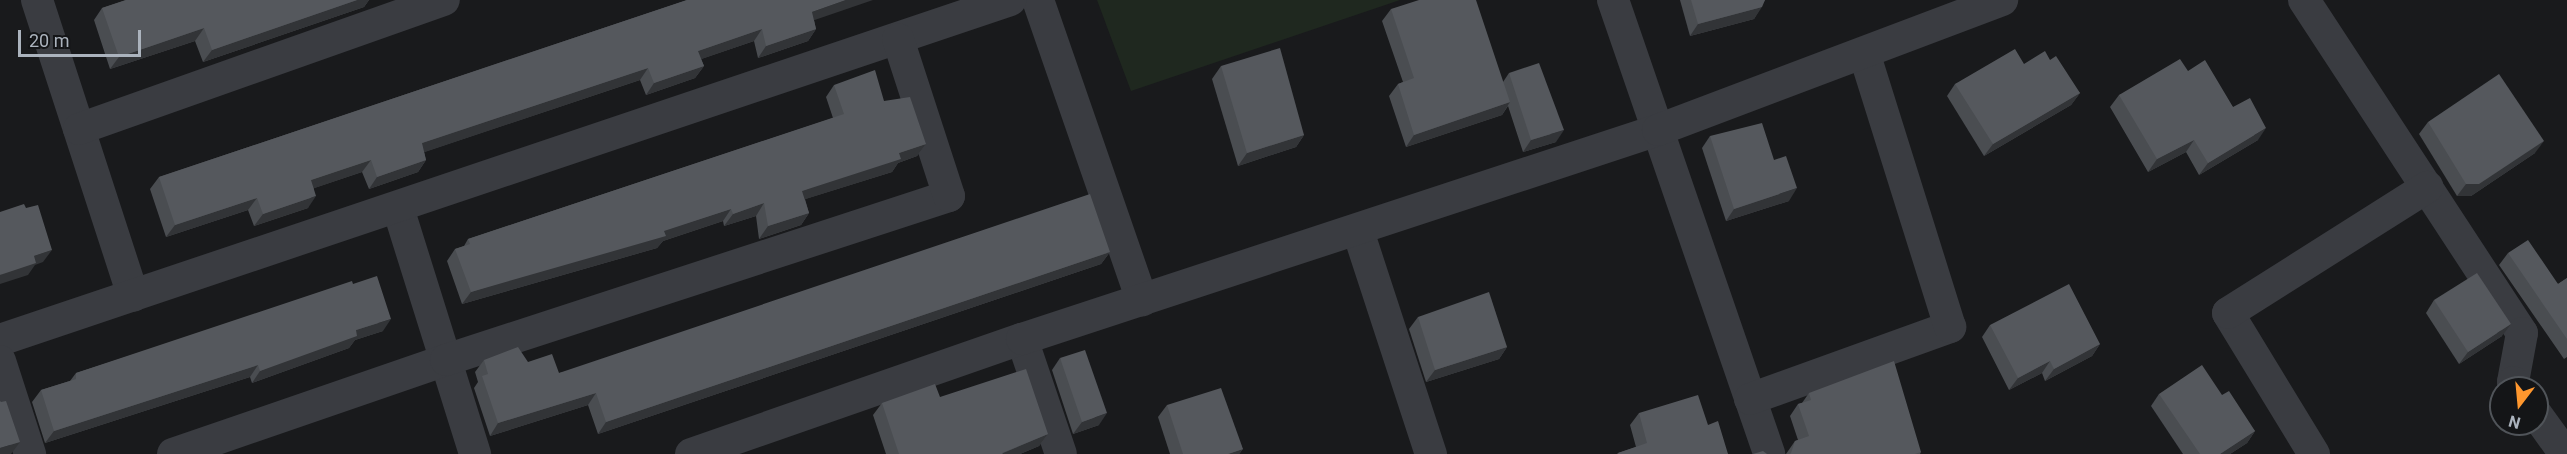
<!DOCTYPE html>
<style>
body{margin:0}
#map{position:relative;width:2567px;height:454px;overflow:hidden;background:#191a1c;font-family:Roboto,sans-serif}
div>[style]{position:absolute}
.green>*{inset:0;background:#1f281f}
.minor>*{height:32px;margin:-16px;padding:0 16px;transform-origin:16px;border-radius:16px;background:#3a3c41}
.wall>*{inset:0;background:#4a4d51}
.shaded-wall>*{inset:0;background:#323437}
.building>*{inset:0;background:#55585d}
span{translate:-50% -50%;white-space:nowrap;text-align:center;line-height:1.15;-webkit-text-stroke:6px #141517;paint-order:stroke}
.north{position:absolute;left:2489px;top:376px;width:60px;height:60px;box-sizing:border-box;background:#141517;border:2px solid #505459;border-radius:50%;rotate:196deg;font-size:16px;font-weight:700;line-height:24px;text-align:center;color:#abb3bd}
.north::after{content:'';display:block;margin:auto;width:21px;height:27px;background:#ff972e;clip-path:polygon(50% 0,100% 100%,50% 72%,0 100%)}
.scale{position:absolute;left:18px;top:30px;width:123px;height:27px;box-sizing:border-box;border:3px solid #abb3bd;border-top:0;padding-left:8px;font-size:18px;line-height:21px;white-space:nowrap;color:#abb3bd;-webkit-text-stroke:4px #141517;paint-order:stroke}
</style>
<div id="map">
<div class="green">
<i style="clip-path:polygon(1097px 0,1400px 0,1131px 91px)"></i>
</div>
<div class="minor">
<i style="left:37px;top:0;width:311px;rotate:72deg"></i>
<i style="left:1038px;top:0;width:318px;rotate:70.9deg"></i>
<i style="left:1613px;top:0;width:480px;rotate:71deg"></i>
<i style="left:2304px;top:0;width:398px;rotate:56.8deg"></i>
<i style="left:2522px;top:333px;width:50px;rotate:100.4deg"></i>
<i style="left:2513px;top:382px;width:7px;rotate:56deg"></i>
<i style="left:79px;top:129px;width:387px;rotate:-19.5deg"></i>
<i style="left:398px;top:208px;width:258px;rotate:72.6deg"></i>
<i style="left:1358px;top:231px;width:235px;rotate:71.9deg"></i>
<i style="left:1022px;top:339px;width:121px;rotate:71.3deg"></i>
<i style="left:0;top:340px;width:1066px;rotate:-18.6deg"></i>
<i style="left:0;top:361px;width:98px;rotate:72.1deg"></i>
<i style="left:1750px;top:399px;width:213px;rotate:-19.8deg"></i>
<i style="left:1950px;top:327px;width:287px;rotate:-107.4deg"></i>
<i style="left:2537px;top:415px;width:48px;rotate:54.3deg"></i>
<i style="left:173px;top:454px;width:289px;rotate:-19deg"></i>
<i style="left:446px;top:360px;width:529px;rotate:-18.06deg"></i>
<i style="left:949px;top:196px;width:165px;rotate:-108deg"></i>
<i style="left:691px;top:454px;width:350px;rotate:-19.2deg"></i>
<i style="left:1022px;top:339px;width:669px;rotate:-18.19deg"></i>
<i style="left:1658px;top:130px;width:368px;rotate:-20.7deg"></i>
<i style="left:2314px;top:454px;width:165px;rotate:-121.4deg"></i>
<i style="left:2228px;top:313px;width:236px;rotate:-32.3deg"></i>
</div>
<div class="wall">
<i style="clip-path:polygon(126px 0,369px 0,364px 7px,203px 62px,195px 41px,110px 69px,94px 20px,102px 8px)"></i>
<i style="clip-path:polygon(687px 0,814px 20px,816px 29px,808px 41px,758px 58px,754px 41px,701px 59px,704px 66px,695px 78px,646px 95px,640px 80px,424px 152px,426px 160px,418px 172px,369px 189px,362px 172px,314px 188px,308px 208px,254px 226px,248px 210px,166px 237px,150px 189px,159px 177px)"></i>
<i style="clip-path:polygon(1680px 0,1765px 0,1754px 19px,1690px 36px)"></i>
<i style="clip-path:polygon(1391px 9px,1503px 82px,1509px 73px,1556px 142px,1523px 152px,1508px 106px,1502px 115px,1406px 147px,1389px 96px,1398px 84px,1403px 82px,1382px 21px)"></i>
<i style="clip-path:polygon(2050px 60px,2080px 93px,2071px 105px,1984px 156px,1947px 96px,1955px 84px,2024px 64px)"></i>
<i style="clip-path:polygon(1221px 66px,1304px 135px,1296px 147px,1238px 166px,1212px 79px)"></i>
<i style="clip-path:polygon(2188px 71px,2233px 107px,2258px 140px,2199px 175px,2186px 152px,2148px 172px,2110px 107px,2119px 95px)"></i>
<i style="clip-path:polygon(834px 85px,884px 101px,926px 144px,917px 156px,898px 163px,892px 172px,805px 199px,809px 213px,801px 225px,759px 239px,756px 216px,724px 226px,723px 221px,663px 241px,657px 248px,462px 304px,447px 261px,455px 249px,464px 246px,468px 239px,833px 118px,826px 97px)"></i>
<i style="clip-path:polygon(2428px 122px,2535px 153px,2471px 196px,2457px 196px,2419px 134px)"></i>
<i style="clip-path:polygon(1710px 136px,1789px 201px,1726px 221px,1702px 148px)"></i>
<i style="clip-path:polygon(1110px 252px,1101px 264px,598px 434px,588px 405px,490px 436px,474px 388px,478px 382px,475px 372px,484px 360px,528px 362px,559px 373px)"></i>
<i style="clip-path:polygon(2508px 253px,2558px 284px,2567px 278px,2567px 357px,2564px 359px,2499px 265px)"></i>
<i style="clip-path:polygon(353px 284px,383px 331px,355px 340px,349px 348px,252px 383px,250px 377px,45px 443px,32px 402px,41px 390px,70px 381px,76px 373px)"></i>
<i style="clip-path:polygon(2434px 300px,2502px 336px,2459px 364px,2426px 313px)"></i>
<i style="clip-path:polygon(1418px 317px,1507px 347px,1499px 359px,1426px 382px,1409px 329px)"></i>
<i style="clip-path:polygon(1990px 325px,2100px 344px,2092px 356px,2045px 381px,2042px 373px,2009px 390px,1982px 337px)"></i>
<i style="clip-path:polygon(1060px 358px,1099px 425px,1073px 434px,1052px 370px)"></i>
<i style="clip-path:polygon(1809px 393px,1921px 452px,1920px 454px,1786px 454px,1795px 441px,1798px 440px,1790px 416px,1798px 404px,1802px 403px)"></i>
<i style="clip-path:polygon(2159px 394px,2222px 395px,2255px 431px,2247px 443px,2230px 454px,2183px 454px,2151px 406px)"></i>
<i style="clip-path:polygon(940px 397px,1048px 434px,1039px 446px,1020px 454px,886px 454px,873px 415px,882px 403px)"></i>
<i style="clip-path:polygon(1167px 405px,1243px 449px,1239px 454px,1170px 454px,1158px 417px)"></i>
<i style="clip-path:polygon(1639px 413px,1708px 425px,1728px 454px,1617px 454px,1618px 453px,1636px 447px,1630px 425px)"></i>
</div>
<div class="shaded-wall">
<i style="clip-path:polygon(357px 0,369px 0,364px 7px,203px 62px,212px 50px)"></i>
<i style="clip-path:polygon(846px 0,873px 0,803px 24px,812px 12px)"></i>
<i style="clip-path:polygon(1762px 7px,1754px 19px,1690px 36px,1698px 24px)"></i>
<i style="clip-path:polygon(204px 28px,195px 41px,110px 69px,119px 57px)"></i>
<i style="clip-path:polygon(762px 29px,754px 41px,690px 63px,698px 51px)"></i>
<i style="clip-path:polygon(816px 29px,808px 41px,758px 58px,766px 46px)"></i>
<i style="clip-path:polygon(704px 66px,695px 78px,646px 95px,654px 83px)"></i>
<i style="clip-path:polygon(648px 68px,640px 80px,413px 156px,422px 143px)"></i>
<i style="clip-path:polygon(2080px 93px,2071px 105px,1984px 156px,1993px 144px)"></i>
<i style="clip-path:polygon(1510px 102px,1502px 115px,1406px 147px,1414px 135px)"></i>
<i style="clip-path:polygon(2266px 128px,2258px 140px,2199px 175px,2208px 163px)"></i>
<i style="clip-path:polygon(1564px 130px,1556px 142px,1523px 152px,1531px 140px)"></i>
<i style="clip-path:polygon(1304px 135px,1296px 147px,1238px 166px,1247px 153px)"></i>
<i style="clip-path:polygon(2194px 140px,2186px 152px,2148px 172px,2157px 159px)"></i>
<i style="clip-path:polygon(2544px 141px,2535px 153px,2471px 196px,2457px 196px,2466px 184px)"></i>
<i style="clip-path:polygon(926px 144px,917px 156px,898px 163px,892px 172px,793px 203px,802px 191px,899px 153px)"></i>
<i style="clip-path:polygon(371px 160px,362px 172px,303px 192px,311px 180px)"></i>
<i style="clip-path:polygon(426px 160px,418px 172px,369px 189px,377px 177px)"></i>
<i style="clip-path:polygon(1797px 188px,1789px 201px,1726px 221px,1734px 209px)"></i>
<i style="clip-path:polygon(316px 196px,308px 208px,254px 226px,263px 214px)"></i>
<i style="clip-path:polygon(257px 198px,248px 210px,166px 237px,175px 225px)"></i>
<i style="clip-path:polygon(764px 203px,756px 216px,724px 226px,733px 214px)"></i>
<i style="clip-path:polygon(731px 209px,723px 221px,663px 241px,657px 248px,462px 304px,471px 292px)"></i>
<i style="clip-path:polygon(809px 213px,801px 225px,759px 239px,768px 226px)"></i>
<i style="clip-path:polygon(52px 250px,43px 262px,35px 265px,28px 275px,0 284px,0 275px,34px 256px)"></i>
<i style="clip-path:polygon(1110px 252px,1101px 264px,598px 434px,606px 422px)"></i>
<i style="clip-path:polygon(391px 319px,383px 331px,355px 340px,349px 348px,252px 383px,260px 371px,356px 330px)"></i>
<i style="clip-path:polygon(2511px 324px,2502px 336px,2459px 364px,2468px 352px)"></i>
<i style="clip-path:polygon(2100px 344px,2092px 356px,2045px 381px,2054px 369px)"></i>
<i style="clip-path:polygon(1507px 347px,1499px 359px,1426px 382px,1435px 370px)"></i>
<i style="clip-path:polygon(2050px 361px,2042px 373px,2009px 390px,2018px 378px)"></i>
<i style="clip-path:polygon(258px 365px,250px 377px,45px 443px,54px 431px)"></i>
<i style="clip-path:polygon(596px 393px,588px 405px,490px 436px,498px 423px)"></i>
<i style="clip-path:polygon(1107px 413px,1099px 425px,1073px 434px,1082px 422px)"></i>
<i style="clip-path:polygon(2255px 431px,2247px 443px,2230px 454px,2220px 454px)"></i>
<i style="clip-path:polygon(1048px 434px,1039px 446px,1020px 454px,1001px 454px)"></i>
<i style="clip-path:polygon(20px 442px,11px 454px,0 454px,0 448px)"></i>
<i style="clip-path:polygon(1243px 449px,1239px 454px,1228px 454px)"></i>
</div>
<div class="building">
<i style="clip-path:polygon(126px 0,357px 0,212px 50px,204px 28px,119px 57px,102px 8px)"></i>
<i style="clip-path:polygon(687px 0,846px 0,812px 12px,816px 29px,766px 46px,762px 29px,698px 51px,704px 66px,654px 83px,648px 68px,422px 143px,426px 160px,377px 177px,371px 160px,311px 180px,316px 196px,263px 214px,257px 198px,175px 225px,159px 177px)"></i>
<i style="clip-path:polygon(1419px 0,1476px 0,1510px 102px,1414px 135px,1398px 84px,1414px 78px,1391px 9px)"></i>
<i style="clip-path:polygon(1691px 0,1765px 0,1762px 7px,1698px 24px)"></i>
<i style="clip-path:polygon(1280px 48px,1304px 135px,1247px 153px,1221px 66px)"></i>
<i style="clip-path:polygon(2015px 49px,2024px 64px,2045px 51px,2050px 60px,2056px 56px,2080px 93px,1993px 144px,1955px 84px)"></i>
<i style="clip-path:polygon(2180px 59px,2188px 71px,2205px 60px,2233px 107px,2250px 98px,2266px 128px,2208px 163px,2194px 140px,2157px 159px,2119px 95px)"></i>
<i style="clip-path:polygon(1539px 63px,1564px 130px,1531px 140px,1509px 73px)"></i>
<i style="clip-path:polygon(875px 70px,884px 101px,910px 97px,926px 144px,899px 153px,901px 159px,802px 191px,809px 213px,768px 226px,764px 203px,733px 214px,731px 209px,664px 231px,666px 236px,471px 292px,455px 249px,470px 244px,468px 239px,844px 114px,834px 85px)"></i>
<i style="clip-path:polygon(2499px 74px,2544px 141px,2479px 184px,2466px 184px,2428px 122px)"></i>
<i style="clip-path:polygon(1762px 123px,1774px 160px,1786px 156px,1797px 188px,1734px 209px,1710px 136px)"></i>
<i style="clip-path:polygon(1090px 194px,1110px 252px,606px 422px,596px 393px,498px 423px,482px 376px,488px 374px,484px 360px,518px 347px,528px 362px,552px 354px,559px 373px)"></i>
<i style="clip-path:polygon(24px 204px,26px 208px,38px 205px,52px 250px,34px 256px,36px 263px,0 275px,0 212px)"></i>
<i style="clip-path:polygon(2528px 240px,2558px 284px,2567px 278px,2567px 339px,2508px 253px)"></i>
<i style="clip-path:polygon(2477px 273px,2511px 324px,2468px 352px,2434px 300px)"></i>
<i style="clip-path:polygon(377px 276px,391px 319px,356px 330px,357px 336px,260px 371px,258px 365px,54px 431px,41px 390px,76px 379px,76px 373px,352px 281px,353px 284px)"></i>
<i style="clip-path:polygon(2069px 284px,2100px 344px,2054px 369px,2050px 361px,2018px 378px,1990px 325px)"></i>
<i style="clip-path:polygon(1489px 292px,1507px 347px,1435px 370px,1418px 317px)"></i>
<i style="clip-path:polygon(1085px 350px,1107px 413px,1082px 422px,1060px 358px)"></i>
<i style="clip-path:polygon(1894px 361px,1921px 452px,1915px 454px,1790px 454px,1791px 453px,1795px 441px,1809px 436px,1798px 404px,1811px 400px,1809px 393px)"></i>
<i style="clip-path:polygon(2202px 365px,2222px 395px,2229px 391px,2255px 431px,2220px 454px,2200px 454px,2159px 394px)"></i>
<i style="clip-path:polygon(1026px 369px,1048px 434px,1002px 453px,1003px 454px,899px 454px,882px 403px,935px 384px,940px 397px)"></i>
<i style="clip-path:polygon(1221px 388px,1243px 449px,1228px 454px,1183px 454px,1167px 405px)"></i>
<i style="clip-path:polygon(1698px 395px,1708px 425px,1718px 421px,1728px 454px,1619px 454px,1618px 453px,1647px 443px,1639px 413px)"></i>
<i style="clip-path:polygon(0 401px,1px 402px,6px 401px,20px 442px,0 448px)"></i>
<i style="clip-path:polygon(1763px 451px,1767px 454px,1753px 454px)"></i>
</div>
<div class="north">N</div>
<div class="scale">20 m</div>
</div>
